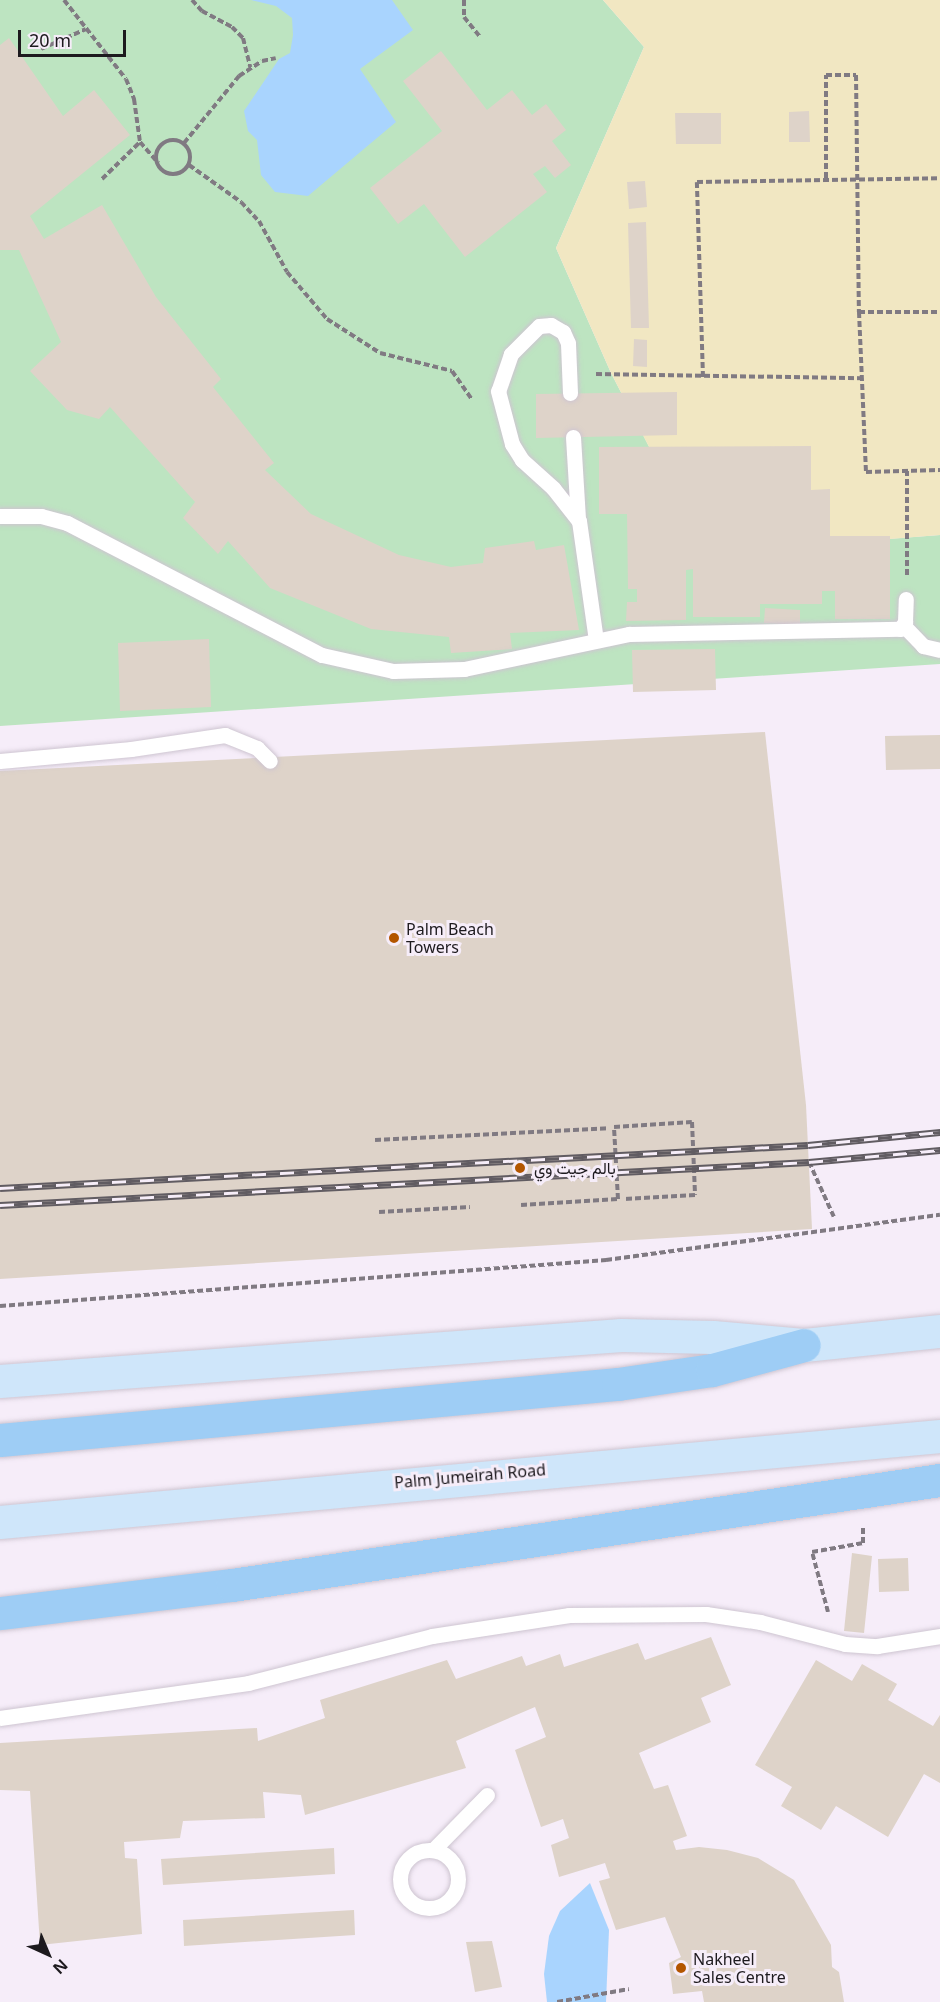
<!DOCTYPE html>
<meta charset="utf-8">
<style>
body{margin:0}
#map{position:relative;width:940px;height:2002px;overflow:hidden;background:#f6edf9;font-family:"Noto Sans",Vazirmatn,sans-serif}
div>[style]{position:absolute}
.green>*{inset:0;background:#bde4c1}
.sand>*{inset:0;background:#f1e7c2}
.water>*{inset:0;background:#a9d4fe}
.building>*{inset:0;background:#ded3c9}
.path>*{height:4px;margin-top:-2px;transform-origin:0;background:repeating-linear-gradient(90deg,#807a82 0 6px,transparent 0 9px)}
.path>.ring{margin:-2px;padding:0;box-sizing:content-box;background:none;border:4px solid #807a82;border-radius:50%}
.roads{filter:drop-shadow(0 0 2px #cec5d1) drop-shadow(0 0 2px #cec5d1)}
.lane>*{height:15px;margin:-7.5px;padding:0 7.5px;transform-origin:7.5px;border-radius:7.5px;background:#fff}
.lane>.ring{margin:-7.5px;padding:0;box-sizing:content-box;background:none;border:15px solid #fff;border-radius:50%}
.secondary>*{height:33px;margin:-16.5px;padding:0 16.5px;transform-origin:16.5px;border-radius:16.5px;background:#cfe6fa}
.primary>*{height:33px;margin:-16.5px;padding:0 16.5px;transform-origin:16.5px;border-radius:16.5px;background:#9ecdf5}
.rail>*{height:7px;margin-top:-3.5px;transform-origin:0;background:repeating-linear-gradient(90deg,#f6edf9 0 14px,#615c62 0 28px);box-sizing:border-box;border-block:2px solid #615c62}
.dots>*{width:16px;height:16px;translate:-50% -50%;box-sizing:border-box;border:3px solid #f6edf9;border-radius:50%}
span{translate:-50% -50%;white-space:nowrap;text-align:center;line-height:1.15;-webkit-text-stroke:6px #f6edf9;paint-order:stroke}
.poi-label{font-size:16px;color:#1d1a1e}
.left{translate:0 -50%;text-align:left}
.street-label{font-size:16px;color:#1d1a1e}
.north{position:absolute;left:18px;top:1924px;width:60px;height:60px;-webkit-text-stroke:4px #f6edf9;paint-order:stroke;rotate:136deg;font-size:16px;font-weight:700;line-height:24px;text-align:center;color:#1d1a1e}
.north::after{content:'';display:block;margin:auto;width:21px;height:27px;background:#1d1a1e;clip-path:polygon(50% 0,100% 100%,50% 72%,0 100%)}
.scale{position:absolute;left:18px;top:30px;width:108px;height:27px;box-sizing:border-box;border:3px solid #1d1a1e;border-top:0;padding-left:8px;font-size:18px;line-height:21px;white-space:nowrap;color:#1d1a1e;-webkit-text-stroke:4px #f6edf9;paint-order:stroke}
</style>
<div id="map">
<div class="green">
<i style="clip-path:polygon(0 0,603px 0,644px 47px,556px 248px,611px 373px,704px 553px,940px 535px,940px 664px,0 726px)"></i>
</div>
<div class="sand">
<i style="clip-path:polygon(603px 0,940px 0,940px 535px,704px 554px,611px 373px,556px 248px,644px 47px)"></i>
</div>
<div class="water">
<i style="clip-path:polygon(251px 0,392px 0,413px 30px,360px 69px,396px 122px,308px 196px,275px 192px,261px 175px,257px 140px,248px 131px,244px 111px,279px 59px,290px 53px,293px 35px,292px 18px,276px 6px)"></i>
<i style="clip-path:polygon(590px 1883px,609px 1930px,606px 2002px,547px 2002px,544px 1974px,549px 1936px,560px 1911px)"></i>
</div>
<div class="building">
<i style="clip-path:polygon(9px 38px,63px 116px,94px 90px,130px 135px,30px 216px,44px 239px,102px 205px,156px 297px,221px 379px,213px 387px,274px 463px,265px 470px,311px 514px,399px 555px,451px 567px,483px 563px,485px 548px,534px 541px,536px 550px,564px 545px,579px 630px,510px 633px,512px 649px,451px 653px,449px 637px,371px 629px,270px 588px,228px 541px,218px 554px,183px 518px,195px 502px,110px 407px,99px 419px,67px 410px,30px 371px,61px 342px,19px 250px,0 250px,0 45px)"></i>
<i style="clip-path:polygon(441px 51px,487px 110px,512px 90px,532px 115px,546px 104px,566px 130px,552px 141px,571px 165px,555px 178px,545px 166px,533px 174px,547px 192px,465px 257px,424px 204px,398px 224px,370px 188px,442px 131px,403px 81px)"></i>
<i style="clip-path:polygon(809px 111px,810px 142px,789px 142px,789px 112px)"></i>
<i style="clip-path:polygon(675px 113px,721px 113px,721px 144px,676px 144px)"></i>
<i style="clip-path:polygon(645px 181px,647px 207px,629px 209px,627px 182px)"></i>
<i style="clip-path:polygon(646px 222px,649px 328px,631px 328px,628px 223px)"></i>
<i style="clip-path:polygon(634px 339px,647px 340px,647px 367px,633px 366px)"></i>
<i style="clip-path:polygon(677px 392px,677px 435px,536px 438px,536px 394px)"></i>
<i style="clip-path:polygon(811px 446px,811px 490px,830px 489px,830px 536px,890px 536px,890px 619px,835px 619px,835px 591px,822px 591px,822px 604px,760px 604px,760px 617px,693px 617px,693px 569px,686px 570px,686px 620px,626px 621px,627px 602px,637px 602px,637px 589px,628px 589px,627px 514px,599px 514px,599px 447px)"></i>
<i style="clip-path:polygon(765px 608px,800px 610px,800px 625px,764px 623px)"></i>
<i style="clip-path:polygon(209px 639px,211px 707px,120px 711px,118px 643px)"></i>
<i style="clip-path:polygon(715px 649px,716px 690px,633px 692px,632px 650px)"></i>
<i style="clip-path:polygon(765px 732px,806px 1105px,812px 1229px,0 1279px,0 771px)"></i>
<i style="clip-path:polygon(940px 735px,940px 769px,886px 770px,885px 736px)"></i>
<i style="clip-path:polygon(852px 1553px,872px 1556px,864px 1633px,844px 1631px)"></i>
<i style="clip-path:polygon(908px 1558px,909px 1591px,879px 1592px,878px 1559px)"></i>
<i style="clip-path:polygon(711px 1637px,731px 1685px,701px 1698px,711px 1722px,639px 1753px,654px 1789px,668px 1785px,687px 1836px,673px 1841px,676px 1850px,699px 1847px,727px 1850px,758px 1858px,794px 1880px,831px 1945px,832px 1967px,839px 1972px,844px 2002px,704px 2002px,702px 1991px,673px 1994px,669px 1963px,681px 1957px,665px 1917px,616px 1930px,599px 1881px,610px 1878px,605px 1863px,559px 1877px,551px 1845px,569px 1838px,563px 1819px,541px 1827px,515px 1750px,546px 1737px,535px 1707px,456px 1741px,466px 1768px,305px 1815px,301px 1795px,263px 1792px,265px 1818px,183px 1821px,180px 1838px,124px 1842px,125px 1858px,137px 1859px,142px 1934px,40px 1945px,30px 1791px,0 1790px,0 1743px,257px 1728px,258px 1741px,325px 1718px,320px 1700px,447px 1660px,456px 1679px,522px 1656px,526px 1666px,560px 1654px,564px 1667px,638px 1643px,645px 1660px)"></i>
<i style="clip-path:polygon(816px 1660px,852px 1681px,862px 1664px,897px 1684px,888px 1700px,933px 1726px,940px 1715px,940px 1783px,924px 1774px,888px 1837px,836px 1806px,821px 1830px,781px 1806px,792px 1787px,755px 1765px)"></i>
<i style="clip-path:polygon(334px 1848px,335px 1874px,163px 1885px,161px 1859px)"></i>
<i style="clip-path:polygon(354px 1910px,355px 1935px,184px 1946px,183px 1920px)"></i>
<i style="clip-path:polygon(492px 1941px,502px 1987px,475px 1992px,466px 1942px)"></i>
</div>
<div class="path">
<i style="left:64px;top:0;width:100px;rotate:51.9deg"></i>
<i style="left:126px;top:79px;width:22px;rotate:68deg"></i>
<i style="left:134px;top:99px;width:43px;rotate:82.1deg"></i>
<i style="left:140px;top:142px;width:28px;rotate:49deg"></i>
<i style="left:192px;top:0;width:15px;rotate:48deg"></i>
<i style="left:202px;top:11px;width:34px;rotate:28deg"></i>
<i style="left:232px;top:27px;width:16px;rotate:45deg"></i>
<i style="left:243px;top:38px;width:30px;rotate:76deg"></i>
<i style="left:464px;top:0;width:17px;rotate:90deg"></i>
<i style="left:464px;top:17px;width:26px;rotate:51deg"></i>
<i style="left:41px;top:49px;width:49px;rotate:-24deg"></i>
<i class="ring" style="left:156px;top:140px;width:30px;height:30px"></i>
<i style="left:184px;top:143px;width:87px;rotate:-50.6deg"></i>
<i style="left:239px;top:76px;width:27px;rotate:-33deg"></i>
<i style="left:262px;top:61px;width:14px;rotate:-12deg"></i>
<i style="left:189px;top:165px;width:64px;rotate:35.4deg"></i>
<i style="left:241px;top:202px;width:26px;rotate:47deg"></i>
<i style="left:259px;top:221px;width:58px;rotate:61.2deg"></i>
<i style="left:287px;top:272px;width:62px;rotate:49.6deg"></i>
<i style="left:327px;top:319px;width:63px;rotate:32.7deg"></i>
<i style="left:380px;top:353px;width:74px;rotate:14deg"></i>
<i style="left:452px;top:371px;width:35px;rotate:55deg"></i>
<i style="left:826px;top:178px;width:103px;rotate:-90deg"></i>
<i style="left:826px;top:75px;width:30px"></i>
<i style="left:856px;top:75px;width:237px;rotate:89.3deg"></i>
<i style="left:859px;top:312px;width:160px;rotate:87.5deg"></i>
<i style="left:866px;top:472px;width:74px;rotate:-1.5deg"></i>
<i style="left:102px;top:179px;width:53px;rotate:-44.2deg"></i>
<i style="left:859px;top:312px;width:81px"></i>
<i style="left:596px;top:374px;width:266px;rotate:0.9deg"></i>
<i style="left:703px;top:377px;width:195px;rotate:-91.8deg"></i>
<i style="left:697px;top:182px;width:243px;rotate:-0.9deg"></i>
<i style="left:907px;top:575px;width:104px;rotate:-90deg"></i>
<i style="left:375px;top:1140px;width:234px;rotate:-2.9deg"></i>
<i style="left:809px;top:1162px;width:60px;rotate:65.6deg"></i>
<i style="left:521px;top:1205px;width:97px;rotate:-3.5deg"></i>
<i style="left:618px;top:1199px;width:72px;rotate:-93.2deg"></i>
<i style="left:614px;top:1127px;width:78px;rotate:-3.7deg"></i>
<i style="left:692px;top:1122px;width:73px;rotate:87.6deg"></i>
<i style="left:695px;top:1195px;width:71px;rotate:176.8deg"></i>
<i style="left:379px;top:1212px;width:91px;rotate:-3.1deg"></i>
<i style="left:0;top:1306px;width:608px;rotate:-4.34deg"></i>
<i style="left:606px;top:1260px;width:337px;rotate:-7.7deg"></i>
<i style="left:828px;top:1612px;width:62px;rotate:-104.9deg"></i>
<i style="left:812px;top:1552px;width:52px;rotate:-10deg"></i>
<i style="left:863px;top:1543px;width:17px;rotate:-90deg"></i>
<i style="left:557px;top:2002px;width:73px;rotate:-10.2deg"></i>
</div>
<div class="roads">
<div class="lane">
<i style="left:570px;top:393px;width:50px;rotate:-92.3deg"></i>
<i style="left:568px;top:343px;width:12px;rotate:-114deg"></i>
<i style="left:563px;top:332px;width:14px;rotate:-150deg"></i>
<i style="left:551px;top:325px;width:12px;rotate:175deg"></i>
<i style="left:539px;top:326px;width:40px;rotate:135deg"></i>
<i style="left:511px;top:354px;width:39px;rotate:109deg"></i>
<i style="left:498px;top:391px;width:55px;rotate:75.2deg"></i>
<i style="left:512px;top:444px;width:19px;rotate:58deg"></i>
<i style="left:522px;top:460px;width:42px;rotate:42.1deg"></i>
<i style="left:553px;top:488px;width:42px;rotate:51.8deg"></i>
<i style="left:579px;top:521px;width:120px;rotate:81.9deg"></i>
<i style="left:573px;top:437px;width:81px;rotate:86.5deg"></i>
<i style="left:0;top:516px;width:41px"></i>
<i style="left:41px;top:516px;width:27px;rotate:15deg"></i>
<i style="left:67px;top:523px;width:287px;rotate:27.4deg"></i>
<i style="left:322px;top:655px;width:73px;rotate:12.7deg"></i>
<i style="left:393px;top:671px;width:71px;rotate:-1.6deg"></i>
<i style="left:464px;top:669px;width:169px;rotate:-12deg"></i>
<i style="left:629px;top:634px;width:271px;rotate:-1.1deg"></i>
<i style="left:900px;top:629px;width:9px;rotate:-54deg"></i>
<i style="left:905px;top:622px;width:23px;rotate:-88deg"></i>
<i style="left:904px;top:626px;width:28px;rotate:46deg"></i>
<i style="left:923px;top:646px;width:17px;rotate:13deg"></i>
<i style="left:0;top:761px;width:132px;rotate:-5.2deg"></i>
<i style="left:131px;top:749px;width:95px;rotate:-8.5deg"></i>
<i style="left:225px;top:735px;width:35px;rotate:22deg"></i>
<i style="left:257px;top:748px;width:18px;rotate:45deg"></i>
<i style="left:0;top:1718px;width:250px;rotate:-8deg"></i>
<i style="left:248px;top:1683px;width:190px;rotate:-14.3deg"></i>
<i style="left:432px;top:1636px;width:139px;rotate:-8.7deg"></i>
<i style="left:569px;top:1615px;width:137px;rotate:-0.4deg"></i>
<i style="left:706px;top:1614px;width:55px;rotate:8.4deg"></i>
<i style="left:760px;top:1622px;width:88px;rotate:14.5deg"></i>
<i style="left:845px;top:1644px;width:32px;rotate:4deg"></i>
<i style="left:877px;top:1646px;width:64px;rotate:-9deg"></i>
<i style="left:433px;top:1850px;width:77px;rotate:-45.5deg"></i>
<i class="ring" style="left:400px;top:1850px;width:43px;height:43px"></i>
</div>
<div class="secondary">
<i style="left:0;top:1381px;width:623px;rotate:-4.24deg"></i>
<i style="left:621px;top:1335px;width:92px;rotate:1.2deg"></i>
<i style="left:713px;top:1337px;width:91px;rotate:5deg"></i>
<i style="left:804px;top:1345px;width:137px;rotate:-5.9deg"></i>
<i style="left:0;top:1522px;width:944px;rotate:-5.23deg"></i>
</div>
<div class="primary">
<i style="left:0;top:1440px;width:621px;rotate:-5.18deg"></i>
<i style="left:618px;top:1384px;width:95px;rotate:-8.5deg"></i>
<i style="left:712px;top:1370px;width:95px;rotate:-15.2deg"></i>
<i style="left:0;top:1613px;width:234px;rotate:-6.9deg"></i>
<i style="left:232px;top:1585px;width:716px;rotate:-8.44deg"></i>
</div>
</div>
<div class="rail">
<i style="left:0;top:1188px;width:809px;rotate:-3.05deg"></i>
<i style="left:808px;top:1145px;width:133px;rotate:-5.6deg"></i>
<i style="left:0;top:1205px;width:810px;rotate:-3.04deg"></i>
<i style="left:809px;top:1162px;width:132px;rotate:-5.2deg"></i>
</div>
<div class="dots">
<i style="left:394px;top:938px;background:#b35600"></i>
<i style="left:520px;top:1168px;background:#b35600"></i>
<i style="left:681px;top:1968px;background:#b35600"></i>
</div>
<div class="poi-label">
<span class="left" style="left:406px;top:938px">Palm Beach<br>Towers</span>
<span class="left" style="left:534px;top:1168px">بالم جيت وي</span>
<span class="left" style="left:693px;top:1968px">Nakheel<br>Sales Centre</span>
</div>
<div class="street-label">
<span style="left:470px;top:1476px;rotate:-5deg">Palm Jumeirah Road</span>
</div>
<div class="north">N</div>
<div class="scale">20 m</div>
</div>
